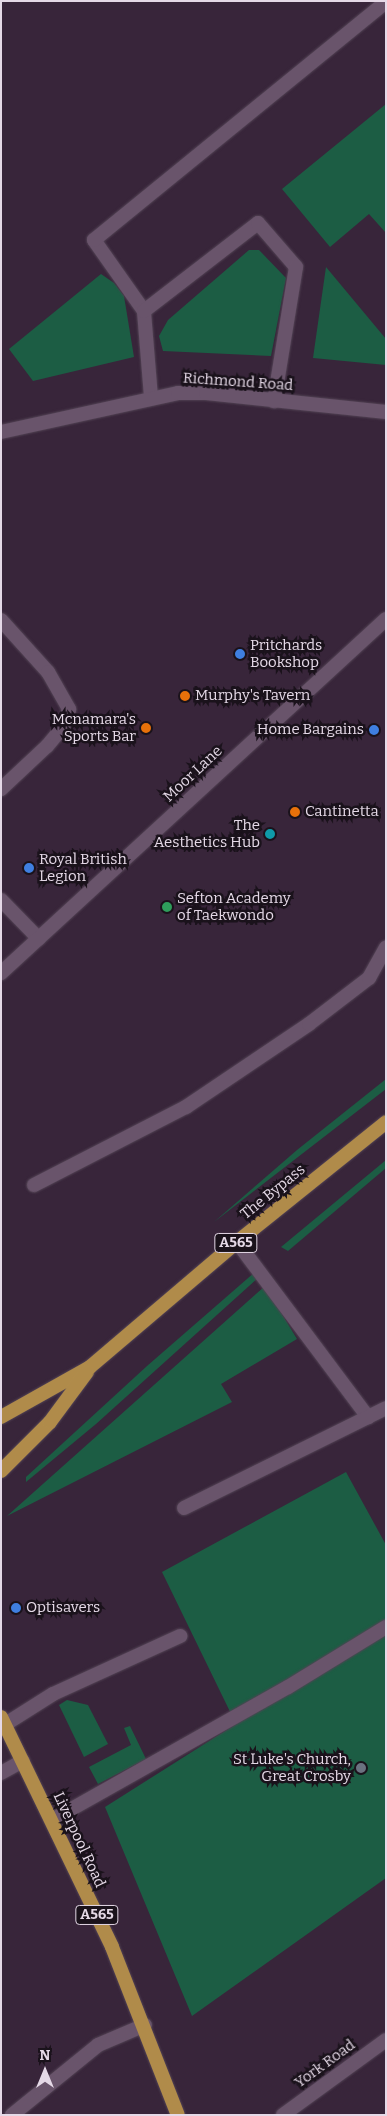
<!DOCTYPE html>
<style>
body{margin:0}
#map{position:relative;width:387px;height:2116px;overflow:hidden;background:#38253a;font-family:Bitter,serif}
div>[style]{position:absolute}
.green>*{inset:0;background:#1c5d44}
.roads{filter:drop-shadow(0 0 1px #524354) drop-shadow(0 0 1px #524354)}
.service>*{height:14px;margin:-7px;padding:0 7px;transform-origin:7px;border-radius:7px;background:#69546b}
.pedestrian>*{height:14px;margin:-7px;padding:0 7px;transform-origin:7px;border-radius:7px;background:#69546b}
.minor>*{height:14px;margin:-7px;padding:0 7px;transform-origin:7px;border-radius:7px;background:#69546b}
.trunk>*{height:14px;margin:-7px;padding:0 7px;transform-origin:7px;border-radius:7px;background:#b08b4a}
.dots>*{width:14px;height:14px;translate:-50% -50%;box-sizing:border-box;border:2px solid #1a121b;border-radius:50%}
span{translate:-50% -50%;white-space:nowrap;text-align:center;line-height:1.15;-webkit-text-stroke:5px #1a121b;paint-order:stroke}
.shield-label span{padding:1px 4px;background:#1a121b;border:1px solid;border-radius:4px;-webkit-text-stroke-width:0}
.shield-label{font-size:14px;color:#e5d9e7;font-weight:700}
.street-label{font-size:15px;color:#e5d9e7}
.poi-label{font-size:15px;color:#e5d9e7}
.left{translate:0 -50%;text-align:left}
.right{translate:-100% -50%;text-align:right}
.frame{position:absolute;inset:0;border:2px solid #e5d9e7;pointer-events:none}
.north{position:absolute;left:20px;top:2046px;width:50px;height:50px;-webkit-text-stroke:4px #1a121b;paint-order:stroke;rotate:0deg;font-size:14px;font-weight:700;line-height:20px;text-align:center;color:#e5d9e7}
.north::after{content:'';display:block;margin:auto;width:18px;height:22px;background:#e5d9e7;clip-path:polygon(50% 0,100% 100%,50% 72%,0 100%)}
</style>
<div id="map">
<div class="green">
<i style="clip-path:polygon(386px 104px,386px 233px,369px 214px,330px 247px,282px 189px)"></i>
<i style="clip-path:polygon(249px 250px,259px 250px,286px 278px,271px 356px,163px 351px,159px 336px,168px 320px)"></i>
<i style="clip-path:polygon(326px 267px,386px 339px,386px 365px,313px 358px)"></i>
<i style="clip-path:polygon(101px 274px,114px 283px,124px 296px,134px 357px,33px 381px,9px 349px)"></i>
<i style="clip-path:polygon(386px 1079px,386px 1089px,214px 1222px,297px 1150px)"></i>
<i style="clip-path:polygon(386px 1160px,386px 1168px,288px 1251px,281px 1247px)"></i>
<i style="clip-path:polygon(255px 1272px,258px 1278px,96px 1424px,26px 1482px,26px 1477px,147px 1366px)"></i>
<i style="clip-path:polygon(265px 1286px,297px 1339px,221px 1384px,232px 1402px,7px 1516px)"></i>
<i style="clip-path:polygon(346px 1472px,386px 1545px,386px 1878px,192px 2016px,105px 1807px,236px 1724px,162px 1572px)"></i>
<i style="clip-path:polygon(67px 1700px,88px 1705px,108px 1744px,84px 1757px,59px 1705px)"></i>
<i style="clip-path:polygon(130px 1726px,146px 1759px,98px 1784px,89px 1767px,131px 1745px,124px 1728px)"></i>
</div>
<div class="roads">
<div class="service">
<i style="left:144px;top:311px;width:87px;rotate:-125.2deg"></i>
<i style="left:94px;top:240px;width:377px;rotate:-39.2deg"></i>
<i style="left:151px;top:397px;width:86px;rotate:-94.7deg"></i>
<i style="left:144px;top:311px;width:144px;rotate:-37.7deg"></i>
<i style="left:258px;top:223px;width:58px;rotate:49.2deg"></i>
<i style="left:296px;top:267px;width:136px;rotate:99.3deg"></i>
<i style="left:1px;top:900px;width:54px;rotate:45.7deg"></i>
<i style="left:34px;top:1185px;width:171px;rotate:-27.2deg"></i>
<i style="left:186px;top:1107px;width:148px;rotate:-34deg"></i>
<i style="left:309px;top:1024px;width:76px;rotate:-37.5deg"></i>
<i style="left:369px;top:978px;width:35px;rotate:-61deg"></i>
<i style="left:237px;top:1242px;width:219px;rotate:53.2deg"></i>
<i style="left:184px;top:1508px;width:225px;rotate:-26.3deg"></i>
<i style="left:4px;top:1725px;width:58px;rotate:-32.3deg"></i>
<i style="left:53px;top:1694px;width:140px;rotate:-24.5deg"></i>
<i style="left:52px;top:1820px;width:271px;rotate:-29.4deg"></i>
<i style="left:288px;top:1687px;width:115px;rotate:-31.5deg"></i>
</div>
<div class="pedestrian">
<i style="left:1px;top:973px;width:523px;rotate:-42.6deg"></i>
</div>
<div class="minor">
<i style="left:1px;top:432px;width:181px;rotate:-12.4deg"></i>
<i style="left:178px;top:393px;width:28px"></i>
<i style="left:206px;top:393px;width:181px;rotate:6deg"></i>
<i style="left:1px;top:620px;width:70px;rotate:47.9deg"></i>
<i style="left:48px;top:672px;width:43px;rotate:60.4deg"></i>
<i style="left:69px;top:709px;width:19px;rotate:108deg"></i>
<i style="left:63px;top:727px;width:25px;rotate:130deg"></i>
<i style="left:47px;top:746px;width:63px;rotate:136.9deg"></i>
<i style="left:1px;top:1773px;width:25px;rotate:-29deg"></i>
<i style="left:12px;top:2115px;width:111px;rotate:-39.1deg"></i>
<i style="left:98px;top:2045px;width:51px;rotate:-23.1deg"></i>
<i style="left:283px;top:2115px;width:127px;rotate:-36.1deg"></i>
</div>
<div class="trunk">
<i style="left:1px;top:1417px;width:102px;rotate:-29.3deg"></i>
<i style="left:90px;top:1367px;width:193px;rotate:-40.4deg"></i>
<i style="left:237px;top:1242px;width:191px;rotate:-38.8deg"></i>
<i style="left:1px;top:1471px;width:69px;rotate:-45deg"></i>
<i style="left:50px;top:1422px;width:62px;rotate:-53.5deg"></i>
<i style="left:1px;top:1717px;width:255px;rotate:64.2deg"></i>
<i style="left:112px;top:1947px;width:180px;rotate:68.6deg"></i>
</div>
</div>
<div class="dots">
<i style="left:240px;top:654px;background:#3f7fe0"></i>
<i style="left:185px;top:696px;background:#e8710a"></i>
<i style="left:146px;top:728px;background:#e8710a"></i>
<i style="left:374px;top:730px;background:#3f7fe0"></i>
<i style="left:295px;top:812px;background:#e8710a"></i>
<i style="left:270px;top:834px;background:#0f9aa8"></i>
<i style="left:29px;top:868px;background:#3f7fe0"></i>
<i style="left:167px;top:907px;background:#2e9e5b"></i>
<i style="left:16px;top:1608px;background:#3f7fe0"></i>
<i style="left:361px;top:1768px;background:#6b7280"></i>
</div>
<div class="shield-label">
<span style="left:236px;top:1243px">A565</span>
<span style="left:97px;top:1915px">A565</span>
</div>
<div class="street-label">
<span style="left:238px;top:382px;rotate:4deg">Richmond Road</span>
<span style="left:193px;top:774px;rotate:-43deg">Moor Lane</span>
<span style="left:273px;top:1192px;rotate:-39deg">The Bypass</span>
<span style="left:79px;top:1840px;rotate:65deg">Liverpool Road</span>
<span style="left:325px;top:2064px;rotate:-36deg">York Road</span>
</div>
<div class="poi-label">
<span class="left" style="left:250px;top:654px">Pritchards<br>Bookshop</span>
<span class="left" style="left:195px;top:696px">Murphy's Tavern</span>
<span class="right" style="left:136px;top:728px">Mcnamara's<br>Sports Bar</span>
<span class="right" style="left:364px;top:730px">Home Bargains</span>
<span class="left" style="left:305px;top:812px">Cantinetta</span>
<span class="right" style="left:260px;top:834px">The<br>Aesthetics Hub</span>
<span class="left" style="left:39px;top:868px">Royal British<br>Legion</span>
<span class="left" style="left:177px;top:907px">Sefton Academy<br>of Taekwondo</span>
<span class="left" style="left:26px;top:1608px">Optisavers</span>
<span class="right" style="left:351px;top:1768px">St Luke's Church,<br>Great Crosby</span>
</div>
<div class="frame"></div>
<div class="north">N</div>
</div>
